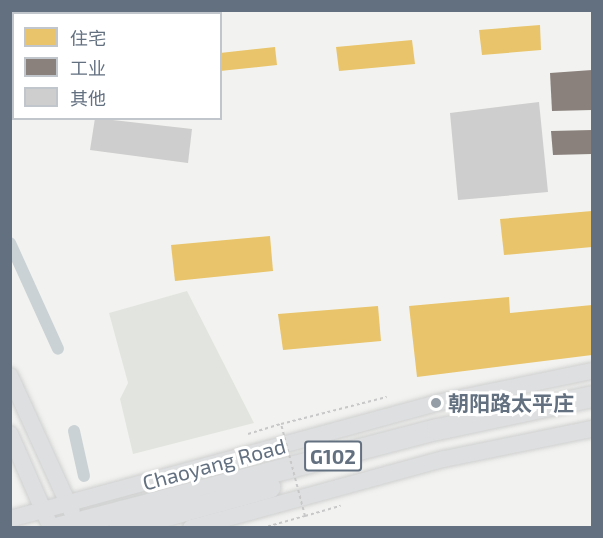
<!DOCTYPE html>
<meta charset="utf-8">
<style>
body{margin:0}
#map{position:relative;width:603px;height:538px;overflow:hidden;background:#f2f3f0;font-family:"Exo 2","Noto Sans SC",sans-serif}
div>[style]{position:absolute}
.green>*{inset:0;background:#e2e5df}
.homes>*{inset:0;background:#e9c46a}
.industry>*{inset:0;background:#8a817c}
.canal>*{height:12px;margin:-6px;padding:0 6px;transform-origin:6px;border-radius:6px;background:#cbd2d5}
.building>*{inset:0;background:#cdcecd}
.path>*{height:2px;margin-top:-1px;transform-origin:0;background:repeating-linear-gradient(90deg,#c8c8c9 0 3px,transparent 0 6px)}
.roads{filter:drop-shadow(0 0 2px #cecfcf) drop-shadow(0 0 2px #cecfcf)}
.secondary>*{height:16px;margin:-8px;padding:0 8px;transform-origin:8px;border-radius:8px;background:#dedfe0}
.highway>*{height:21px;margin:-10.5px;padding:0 10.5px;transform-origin:10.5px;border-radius:10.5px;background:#dedfe0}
.path-bridge>*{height:2px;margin-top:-1px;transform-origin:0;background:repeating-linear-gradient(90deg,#c8c8c9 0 3px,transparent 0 6px)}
.dots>*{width:16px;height:16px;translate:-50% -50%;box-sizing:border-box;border:3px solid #fff;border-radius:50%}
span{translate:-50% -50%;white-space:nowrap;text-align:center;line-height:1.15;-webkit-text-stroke:6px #fff;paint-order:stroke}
.shield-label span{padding:2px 4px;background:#fff;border:2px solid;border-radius:4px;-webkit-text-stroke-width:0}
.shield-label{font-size:20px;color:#637080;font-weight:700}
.poi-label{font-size:21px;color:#637080;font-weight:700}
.left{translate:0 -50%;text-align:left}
.street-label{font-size:21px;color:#637080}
.frame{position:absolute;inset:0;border:12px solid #637080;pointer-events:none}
.legend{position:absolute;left:12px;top:12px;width:210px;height:108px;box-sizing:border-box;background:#fff;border:2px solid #c1c6cc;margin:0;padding:8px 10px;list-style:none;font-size:18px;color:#637080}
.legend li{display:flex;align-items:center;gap:12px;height:30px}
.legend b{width:30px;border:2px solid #c1c6cc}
</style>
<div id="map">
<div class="green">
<i style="clip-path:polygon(187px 291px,254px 423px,133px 454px,120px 399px,128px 383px,109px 313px)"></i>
</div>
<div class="homes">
<i style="clip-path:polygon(150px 10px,211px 10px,211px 14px,151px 14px)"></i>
<i style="clip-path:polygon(540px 25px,541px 50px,482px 55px,479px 30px)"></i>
<i style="clip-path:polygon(412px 40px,415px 64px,339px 71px,336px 47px)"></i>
<i style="clip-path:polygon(275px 47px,277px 65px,220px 71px,220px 53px)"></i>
<i style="clip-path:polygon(592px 211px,592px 247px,504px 255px,500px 219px)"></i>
<i style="clip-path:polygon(270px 236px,273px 271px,175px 281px,171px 245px)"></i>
<i style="clip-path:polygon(509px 297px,510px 313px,592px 305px,592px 355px,417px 377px,409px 306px)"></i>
<i style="clip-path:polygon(378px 306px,381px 341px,283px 350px,278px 314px)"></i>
</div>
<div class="industry">
<i style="clip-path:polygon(592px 70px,592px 110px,552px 111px,550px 73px)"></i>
<i style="clip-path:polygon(592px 130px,592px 154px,553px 155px,551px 131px)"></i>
</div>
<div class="canal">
<i style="left:10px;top:243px;width:116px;rotate:65.6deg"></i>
<i style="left:74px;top:431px;width:46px;rotate:77.5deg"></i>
</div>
<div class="building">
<i style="clip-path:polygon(539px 102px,548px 192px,458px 200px,450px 113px)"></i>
<i style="clip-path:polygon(95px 118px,192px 129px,188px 163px,90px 150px)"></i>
</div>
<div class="path">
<i style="left:248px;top:434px;width:34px;rotate:-17deg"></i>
<i style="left:305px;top:516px;width:37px;rotate:-16deg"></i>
</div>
<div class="roads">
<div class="secondary">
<i style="left:10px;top:92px;width:4px"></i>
<i style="left:10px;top:376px;width:149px;rotate:65.5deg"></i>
<i style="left:10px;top:434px;width:95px;rotate:66.4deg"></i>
<i style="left:10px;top:519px;width:442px;rotate:-15.2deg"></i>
<i style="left:436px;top:403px;width:159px;rotate:-11.6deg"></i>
<i style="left:191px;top:528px;width:262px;rotate:-15.3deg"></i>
<i style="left:444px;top:459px;width:151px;rotate:-11.5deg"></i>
</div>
<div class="highway">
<i style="left:56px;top:528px;width:394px;rotate:-14.6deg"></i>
<i style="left:437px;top:429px;width:158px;rotate:-12deg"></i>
<i style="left:119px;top:528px;width:156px;rotate:-15.3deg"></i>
</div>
</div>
<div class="path-bridge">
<i style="left:262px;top:528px;width:45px;rotate:-15.6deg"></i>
<i style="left:305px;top:516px;width:95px;rotate:-104.6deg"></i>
<i style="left:281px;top:424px;width:109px;rotate:-14.3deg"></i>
</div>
<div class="dots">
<i style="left:436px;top:403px;background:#959ea7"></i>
</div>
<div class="shield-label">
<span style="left:333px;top:456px">G102</span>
</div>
<div class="poi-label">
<span class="left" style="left:448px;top:403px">朝阳路太平庄</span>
</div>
<div class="street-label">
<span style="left:214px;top:464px;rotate:-15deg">Chaoyang Road</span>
</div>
<div class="frame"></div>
<ul class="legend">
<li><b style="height:16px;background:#e9c46a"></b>住宅</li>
<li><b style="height:16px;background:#8a817c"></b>工业</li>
<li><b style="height:16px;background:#cdcecd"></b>其他</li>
</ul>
</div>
